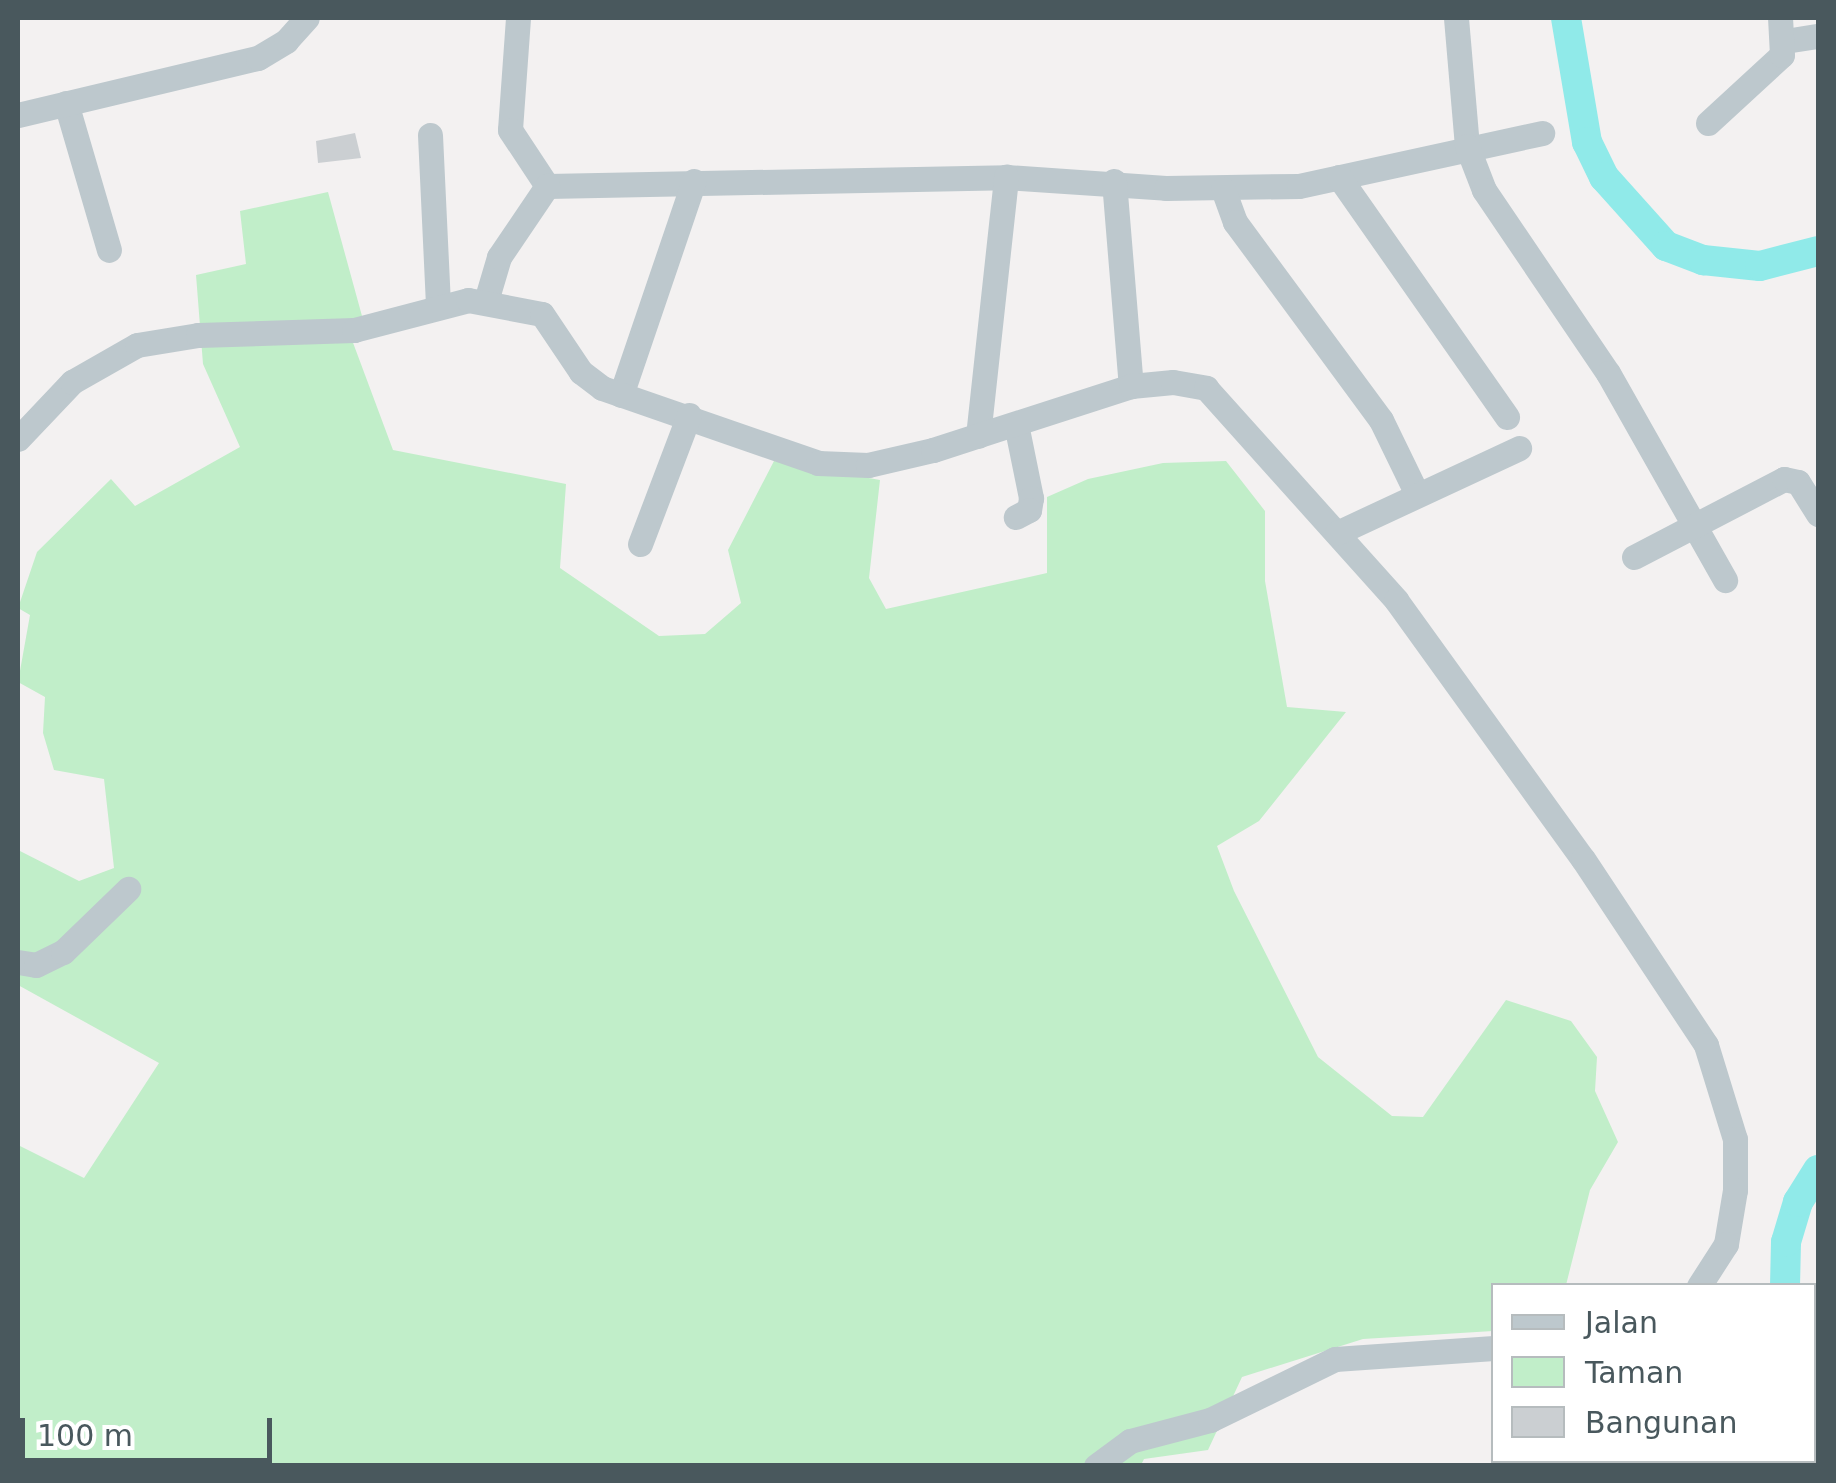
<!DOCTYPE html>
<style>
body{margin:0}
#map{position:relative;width:1836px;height:1483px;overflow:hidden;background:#f3f1f1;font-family:"DejaVu Sans",sans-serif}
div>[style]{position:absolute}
.green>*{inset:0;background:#c1eec9}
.river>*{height:30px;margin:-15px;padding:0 15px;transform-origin:15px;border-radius:15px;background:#90eae9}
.building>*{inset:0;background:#cbcfd2}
.minor>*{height:25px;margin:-12.5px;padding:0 12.5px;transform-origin:12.5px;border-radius:12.5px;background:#bdc8cd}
span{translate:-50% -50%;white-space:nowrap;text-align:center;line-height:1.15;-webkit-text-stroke:8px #fff;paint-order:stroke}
.frame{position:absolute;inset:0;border:20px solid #49585d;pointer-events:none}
.legend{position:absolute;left:1491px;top:1283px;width:325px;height:180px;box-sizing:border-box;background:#fff;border:2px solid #b6bcbe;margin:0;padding:12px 18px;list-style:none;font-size:30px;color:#49585d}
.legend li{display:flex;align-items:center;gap:20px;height:50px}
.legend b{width:50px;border:2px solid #b6bcbe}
.scale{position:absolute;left:20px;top:1418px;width:252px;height:45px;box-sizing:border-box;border:5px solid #49585d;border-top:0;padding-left:12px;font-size:30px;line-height:35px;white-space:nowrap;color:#49585d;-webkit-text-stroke:8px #fff;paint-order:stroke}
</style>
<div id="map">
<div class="green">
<i style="clip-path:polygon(328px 192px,362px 316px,352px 340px,393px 450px,566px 484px,560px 568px,659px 636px,705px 634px,741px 603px,728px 550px,774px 461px,880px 480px,869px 578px,886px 609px,1047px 573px,1047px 497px,1088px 479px,1163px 463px,1226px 461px,1265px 511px,1265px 581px,1287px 707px,1346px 712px,1259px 821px,1217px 846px,1234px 891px,1318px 1057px,1392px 1116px,1423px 1117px,1506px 1000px,1571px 1021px,1597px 1057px,1595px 1091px,1618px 1142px,1590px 1190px,1566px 1285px,1494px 1286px,1493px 1331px,1363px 1339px,1242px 1377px,1208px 1450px,1144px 1459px,1141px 1465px,18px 1465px,18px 1145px,84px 1178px,159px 1063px,18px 985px,18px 850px,79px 881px,114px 868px,104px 779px,54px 770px,43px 733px,45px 697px,18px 682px,30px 615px,18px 608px,37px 552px,111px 479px,135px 506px,240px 447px,203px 364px,196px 275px,246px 264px,240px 211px)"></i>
</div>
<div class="river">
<i style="left:1566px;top:18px;width:126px;rotate:80.4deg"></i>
<i style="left:1587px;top:142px;width:39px;rotate:64deg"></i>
<i style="left:1604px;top:177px;width:93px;rotate:48.1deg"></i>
<i style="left:1666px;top:246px;width:40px;rotate:21deg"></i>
<i style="left:1703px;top:260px;width:57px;rotate:6deg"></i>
<i style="left:1760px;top:266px;width:60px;rotate:-14.5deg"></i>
<i style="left:1785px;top:1286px;width:44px;rotate:-88.7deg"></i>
<i style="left:1786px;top:1242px;width:42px;rotate:-73.3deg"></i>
<i style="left:1798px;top:1202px;width:38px;rotate:-58deg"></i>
<i style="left:1747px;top:1466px;width:7px;rotate:-63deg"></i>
</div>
<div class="building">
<i style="clip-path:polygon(355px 133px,361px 158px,318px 163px,316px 141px)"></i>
</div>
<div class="minor">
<i style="left:518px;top:18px;width:112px;rotate:94.1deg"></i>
<i style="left:510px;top:130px;width:67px;rotate:56.5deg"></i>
<i style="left:547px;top:186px;width:459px;rotate:-1.1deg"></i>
<i style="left:1006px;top:177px;width:160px;rotate:3.9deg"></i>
<i style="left:1166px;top:188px;width:133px;rotate:-0.9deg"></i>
<i style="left:1299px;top:186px;width:249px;rotate:-12.3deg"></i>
<i style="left:1456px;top:18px;width:128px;rotate:85.1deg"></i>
<i style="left:1467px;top:146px;width:47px;rotate:68.9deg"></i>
<i style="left:1484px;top:190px;width:221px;rotate:55.9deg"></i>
<i style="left:1608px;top:373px;width:238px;rotate:60.5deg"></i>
<i style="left:1785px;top:41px;width:33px;rotate:-9deg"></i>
<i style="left:66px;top:103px;width:153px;rotate:73.7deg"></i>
<i style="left:18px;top:115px;width:247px;rotate:-13.4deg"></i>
<i style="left:258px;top:58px;width:33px;rotate:-31deg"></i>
<i style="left:286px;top:41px;width:31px;rotate:-48deg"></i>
<i style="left:1708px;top:123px;width:100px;rotate:-42.6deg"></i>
<i style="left:1782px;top:55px;width:37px;rotate:-93deg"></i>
<i style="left:430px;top:135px;width:169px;rotate:87.3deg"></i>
<i style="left:1339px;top:177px;width:293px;rotate:55deg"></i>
<i style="left:1114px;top:181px;width:206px;rotate:85.3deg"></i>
<i style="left:1223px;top:189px;width:35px;rotate:70deg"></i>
<i style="left:1235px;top:222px;width:246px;rotate:53.6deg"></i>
<i style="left:1381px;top:420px;width:82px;rotate:64.1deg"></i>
<i style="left:486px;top:301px;width:46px;rotate:-73.5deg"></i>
<i style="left:499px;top:257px;width:86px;rotate:-55.9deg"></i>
<i style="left:621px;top:395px;width:226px;rotate:-71.2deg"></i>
<i style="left:1016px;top:424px;width:76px;rotate:78.5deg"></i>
<i style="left:1031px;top:498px;width:12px;rotate:99deg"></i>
<i style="left:1029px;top:510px;width:15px;rotate:152deg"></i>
<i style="left:978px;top:436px;width:261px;rotate:-83.8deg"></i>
<i style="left:18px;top:439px;width:79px;rotate:-46.5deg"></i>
<i style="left:72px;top:382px;width:75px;rotate:-29.6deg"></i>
<i style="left:137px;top:345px;width:62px;rotate:-9.3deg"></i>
<i style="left:198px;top:335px;width:156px;rotate:-1.8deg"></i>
<i style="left:354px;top:330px;width:118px;rotate:-14.7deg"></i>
<i style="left:468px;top:300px;width:75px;rotate:10.7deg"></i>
<i style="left:542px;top:314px;width:70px;rotate:56.1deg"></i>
<i style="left:581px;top:372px;width:26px;rotate:37deg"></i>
<i style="left:602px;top:388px;width:229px;rotate:19.1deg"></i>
<i style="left:818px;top:463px;width:50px;rotate:2.3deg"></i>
<i style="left:868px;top:465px;width:67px;rotate:-13deg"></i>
<i style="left:933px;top:450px;width:208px;rotate:-17.9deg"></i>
<i style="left:1131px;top:386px;width:42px;rotate:-5.4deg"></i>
<i style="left:1173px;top:382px;width:34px;rotate:10deg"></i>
<i style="left:1206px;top:388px;width:285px;rotate:48.1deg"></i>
<i style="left:1396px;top:600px;width:319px;rotate:54.2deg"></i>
<i style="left:1583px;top:859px;width:223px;rotate:56.5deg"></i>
<i style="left:1706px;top:1045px;width:98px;rotate:72.9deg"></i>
<i style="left:1735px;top:1139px;width:51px;rotate:90deg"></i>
<i style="left:1735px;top:1190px;width:55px;rotate:99.5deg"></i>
<i style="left:1726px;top:1244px;width:50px;rotate:122.7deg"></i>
<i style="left:1337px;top:533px;width:201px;rotate:-25deg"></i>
<i style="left:640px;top:544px;width:138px;rotate:-69.2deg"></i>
<i style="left:1634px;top:557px;width:169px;rotate:-27.5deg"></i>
<i style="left:1784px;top:479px;width:14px;rotate:12deg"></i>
<i style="left:1798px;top:482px;width:38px;rotate:58deg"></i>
<i style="left:18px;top:962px;width:18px;rotate:9deg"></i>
<i style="left:36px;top:965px;width:30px;rotate:-26deg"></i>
<i style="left:63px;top:952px;width:91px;rotate:-44.1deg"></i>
<i style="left:1556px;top:1460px;width:7px;rotate:56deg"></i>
<i style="left:1096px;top:1466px;width:42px;rotate:-36.3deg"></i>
<i style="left:1130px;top:1441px;width:83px;rotate:-14.7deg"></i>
<i style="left:1210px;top:1420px;width:139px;rotate:-26deg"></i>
<i style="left:1335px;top:1359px;width:159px;rotate:-4deg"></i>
</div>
<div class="frame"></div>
<ul class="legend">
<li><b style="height:12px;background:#bdc8cd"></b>Jalan</li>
<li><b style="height:28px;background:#c1eec9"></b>Taman</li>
<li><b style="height:28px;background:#cbcfd2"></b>Bangunan</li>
</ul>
<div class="scale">100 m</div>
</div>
